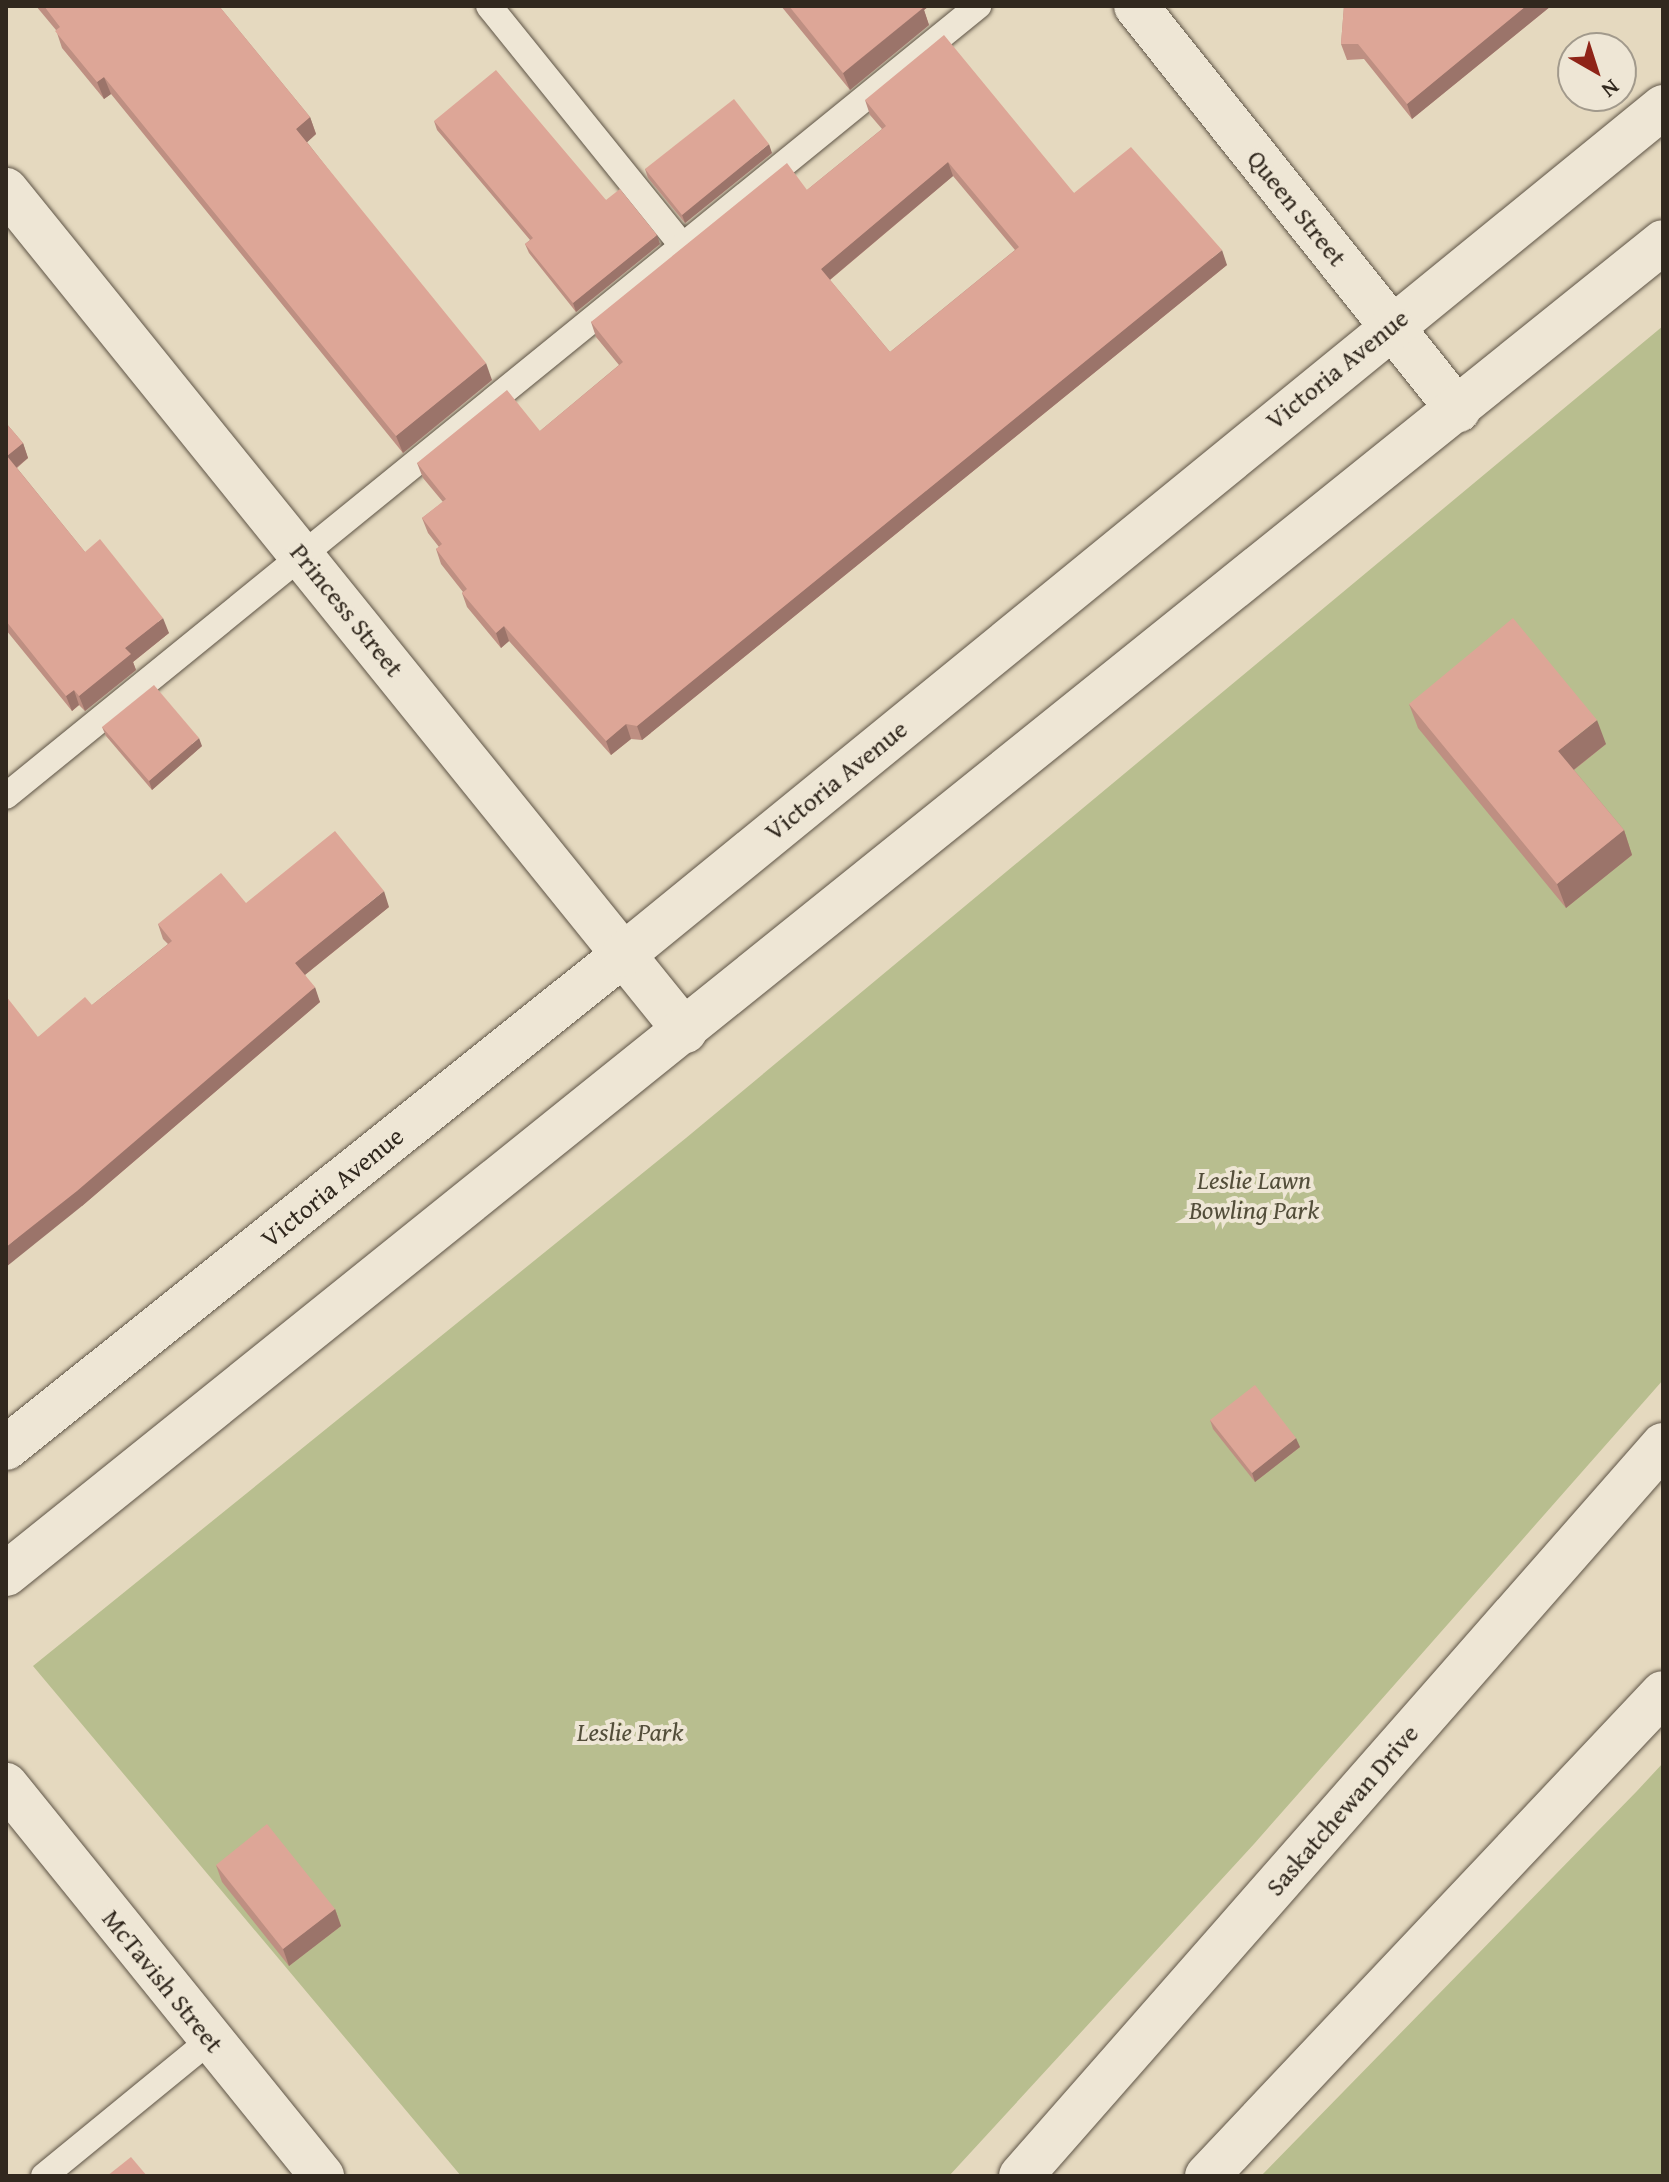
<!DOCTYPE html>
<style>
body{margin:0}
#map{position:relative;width:1669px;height:2182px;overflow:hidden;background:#e5d9bf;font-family:"Gentium Book Plus",serif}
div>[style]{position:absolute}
.green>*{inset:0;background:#b8be8f}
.roads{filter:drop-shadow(0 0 2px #5e5446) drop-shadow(0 0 2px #5e5446)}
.service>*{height:26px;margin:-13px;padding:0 13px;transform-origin:13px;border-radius:13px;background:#eee6d5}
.minor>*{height:44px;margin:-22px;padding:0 22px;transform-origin:22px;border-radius:22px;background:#eee6d5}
.tertiary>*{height:44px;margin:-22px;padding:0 22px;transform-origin:22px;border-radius:22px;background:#eee6d5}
.secondary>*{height:44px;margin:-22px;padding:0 22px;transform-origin:22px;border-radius:22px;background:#eee6d5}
.wall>*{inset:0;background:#be8f82}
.shaded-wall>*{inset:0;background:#9b746a}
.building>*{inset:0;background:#dda697}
span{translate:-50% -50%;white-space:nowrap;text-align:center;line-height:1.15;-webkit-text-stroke:8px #eee6d5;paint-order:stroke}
.street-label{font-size:26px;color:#31281e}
.park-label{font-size:26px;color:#534e3a;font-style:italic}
.frame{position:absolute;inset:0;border:8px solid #31281e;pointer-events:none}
.north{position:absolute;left:1557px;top:32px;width:80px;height:80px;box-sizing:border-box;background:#eee6d5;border:2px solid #a29a8c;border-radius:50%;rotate:141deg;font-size:22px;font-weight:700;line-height:32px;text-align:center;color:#31281e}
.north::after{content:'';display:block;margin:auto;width:28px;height:36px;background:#8f2418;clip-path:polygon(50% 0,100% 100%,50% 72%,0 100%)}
</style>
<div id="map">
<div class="green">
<i style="clip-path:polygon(1663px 326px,1663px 1380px,1254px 1844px,949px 2176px,461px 2176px,33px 1666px,686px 1138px)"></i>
<i style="clip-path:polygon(1663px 1763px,1663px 2176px,1261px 2176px,1637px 1791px)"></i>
</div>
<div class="roads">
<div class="service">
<i style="left:489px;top:6px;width:309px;rotate:51.1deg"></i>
<i style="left:6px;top:796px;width:1253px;rotate:-39.1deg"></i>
<i style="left:44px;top:2176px;width:215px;rotate:-39.3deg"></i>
</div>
<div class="minor">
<i style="left:1136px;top:6px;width:517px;rotate:51.44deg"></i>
<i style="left:6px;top:190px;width:1081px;rotate:51.08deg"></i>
<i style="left:6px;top:1785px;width:503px;rotate:51.06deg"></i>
</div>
<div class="tertiary">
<i style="left:6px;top:1448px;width:790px;rotate:-38.63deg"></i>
<i style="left:623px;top:955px;width:1342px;rotate:-39.19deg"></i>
<i style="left:6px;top:1574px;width:2126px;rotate:-38.79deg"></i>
</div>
<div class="secondary">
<i style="left:1021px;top:2176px;width:973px;rotate:-48.71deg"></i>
<i style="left:1207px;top:2176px;width:664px;rotate:-46.65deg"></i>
</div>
</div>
<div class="wall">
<i style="clip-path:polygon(36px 6px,219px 6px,310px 117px,316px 134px,307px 142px,492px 380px,403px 453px,111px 94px,104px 99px,62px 48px,56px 30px)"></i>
<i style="clip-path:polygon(781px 6px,929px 6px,924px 10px,929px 25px,850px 90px)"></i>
<i style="clip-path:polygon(1344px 6px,1551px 6px,1412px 119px,1364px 59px,1347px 60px,1341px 44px)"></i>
<i style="clip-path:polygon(evenodd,865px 100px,1074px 193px,1227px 265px,642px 740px,631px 739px,611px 755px,509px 641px,501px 648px,467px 607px,462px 593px,463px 592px,441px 564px,436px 549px,439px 547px,428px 533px,422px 518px,443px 502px,423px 478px,417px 463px,540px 431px,619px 365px,596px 337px,591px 322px,807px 190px,882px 129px,870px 115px,865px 100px,953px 176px,1015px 250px,890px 352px,830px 280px,953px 176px)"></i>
<i style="clip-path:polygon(434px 121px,606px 200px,660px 244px,576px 312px,529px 253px,525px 244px,530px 240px,437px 130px)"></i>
<i style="clip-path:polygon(772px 153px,685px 223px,648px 178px,645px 169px)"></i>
<i style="clip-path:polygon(6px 423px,23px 443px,28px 458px,17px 468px,85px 552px,169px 633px,133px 662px,136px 670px,85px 711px,79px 705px,72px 711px,6px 630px)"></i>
<i style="clip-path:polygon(1409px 704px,1606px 744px,1574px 770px,1624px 830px,1632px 855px,1566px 908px,1418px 728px)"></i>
<i style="clip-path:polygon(102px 727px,202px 746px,152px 790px,106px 736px)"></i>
<i style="clip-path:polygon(246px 903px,389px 907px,305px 975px,320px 1002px,82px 1206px,38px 1037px,92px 1005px,168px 944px,163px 939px,158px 924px)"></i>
<i style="clip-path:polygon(1210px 1420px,1300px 1447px,1255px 1482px,1213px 1429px)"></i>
<i style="clip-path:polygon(216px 1865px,335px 1909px,341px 1926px,289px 1966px,222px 1882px)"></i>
</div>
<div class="shaded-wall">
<i style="clip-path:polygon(917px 6px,929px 6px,924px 10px,929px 25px,850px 90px,843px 73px)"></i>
<i style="clip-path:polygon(1526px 6px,1551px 6px,1412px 119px,1407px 104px)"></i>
<i style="clip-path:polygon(104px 77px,111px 94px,104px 99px,97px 82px)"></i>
<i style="clip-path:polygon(310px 117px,316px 134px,303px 146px,296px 129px)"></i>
<i style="clip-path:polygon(769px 144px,772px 153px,685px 223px,682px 215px)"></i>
<i style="clip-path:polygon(948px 162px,953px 176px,826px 283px,821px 269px)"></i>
<i style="clip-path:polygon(657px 235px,660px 244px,576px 312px,573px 303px)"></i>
<i style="clip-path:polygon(1222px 250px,1227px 265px,642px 740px,637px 726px)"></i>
<i style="clip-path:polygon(486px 363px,492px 380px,403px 453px,396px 436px)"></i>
<i style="clip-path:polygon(23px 443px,28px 458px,12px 471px,7px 456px)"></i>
<i style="clip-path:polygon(163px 618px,169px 633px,133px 662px,136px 670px,85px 711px,79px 696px,125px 648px)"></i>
<i style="clip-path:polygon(504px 626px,509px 641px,501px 648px,496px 633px)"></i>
<i style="clip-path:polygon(74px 690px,79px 705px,72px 711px,66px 696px)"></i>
<i style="clip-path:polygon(1597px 720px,1606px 744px,1567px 775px,1558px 751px)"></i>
<i style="clip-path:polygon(626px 724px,631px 739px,611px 755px,606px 741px)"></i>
<i style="clip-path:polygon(199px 738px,202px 746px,152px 790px,149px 781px)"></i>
<i style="clip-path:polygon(1624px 830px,1632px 855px,1566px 908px,1557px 884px)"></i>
<i style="clip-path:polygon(384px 891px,389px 907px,301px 978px,295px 963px)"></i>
<i style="clip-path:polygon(315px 987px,320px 1002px,82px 1206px,6px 1267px,6px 1247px)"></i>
<i style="clip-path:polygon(1296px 1438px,1300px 1447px,1255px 1482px,1252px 1473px)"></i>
<i style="clip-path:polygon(335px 1909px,341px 1926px,289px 1966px,283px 1949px)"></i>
</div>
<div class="building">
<i style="clip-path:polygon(44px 6px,219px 6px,310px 117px,296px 129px,486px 363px,396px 436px,104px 77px,97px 82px,55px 31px,60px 27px)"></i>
<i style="clip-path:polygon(789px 6px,922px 6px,923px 8px,843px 73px)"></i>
<i style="clip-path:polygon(1344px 6px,1526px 6px,1407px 104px,1358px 44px,1341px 44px)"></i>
<i style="clip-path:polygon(evenodd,944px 35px,1074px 193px,1131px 147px,1222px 250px,637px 726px,626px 724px,606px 741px,504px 626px,496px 633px,462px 593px,467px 589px,436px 549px,442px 544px,422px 518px,446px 499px,417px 463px,507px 390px,540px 431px,623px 362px,591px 322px,787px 163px,807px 190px,886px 126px,865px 100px,944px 35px,948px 162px,1019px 247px,890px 352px,821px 269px,948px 162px)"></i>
<i style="clip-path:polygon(496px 70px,606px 200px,620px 189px,657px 235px,573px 303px,525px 244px,533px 238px,434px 121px)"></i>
<i style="clip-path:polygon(734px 99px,769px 144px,682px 215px,645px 169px)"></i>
<i style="clip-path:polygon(6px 423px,23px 443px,7px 456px,85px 552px,100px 539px,163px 618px,125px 648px,131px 654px,79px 696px,74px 690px,66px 696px,6px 621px)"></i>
<i style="clip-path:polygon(1513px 618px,1597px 720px,1558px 751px,1624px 830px,1557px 884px,1409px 704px)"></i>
<i style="clip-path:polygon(154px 685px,199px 738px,149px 781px,102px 727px)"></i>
<i style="clip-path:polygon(335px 831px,384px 891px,295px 963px,315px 987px,77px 1191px,6px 1247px,6px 996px,38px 1037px,85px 997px,92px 1005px,172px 941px,158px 924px,221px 873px,246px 903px)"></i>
<i style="clip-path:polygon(1255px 1385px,1296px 1438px,1252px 1473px,1210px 1420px)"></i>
<i style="clip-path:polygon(267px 1824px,335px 1909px,283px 1949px,216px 1865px)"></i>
<i style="clip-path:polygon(131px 2157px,147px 2176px,107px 2176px)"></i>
</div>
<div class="street-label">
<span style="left:1297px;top:208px;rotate:51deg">Queen Street</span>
<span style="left:1337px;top:369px;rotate:-39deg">Victoria Avenue</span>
<span style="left:347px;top:610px;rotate:51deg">Princess Street</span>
<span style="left:836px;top:780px;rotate:-39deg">Victoria Avenue</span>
<span style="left:332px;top:1187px;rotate:-39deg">Victoria Avenue</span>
<span style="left:1342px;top:1810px;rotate:-49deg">Saskatchewan Drive</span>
<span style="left:163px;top:1981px;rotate:51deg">McTavish Street</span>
</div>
<div class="park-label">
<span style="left:1254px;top:1195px">Leslie Lawn<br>Bowling Park</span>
<span style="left:630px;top:1732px">Leslie Park</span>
</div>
<div class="frame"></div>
<div class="north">N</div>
</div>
